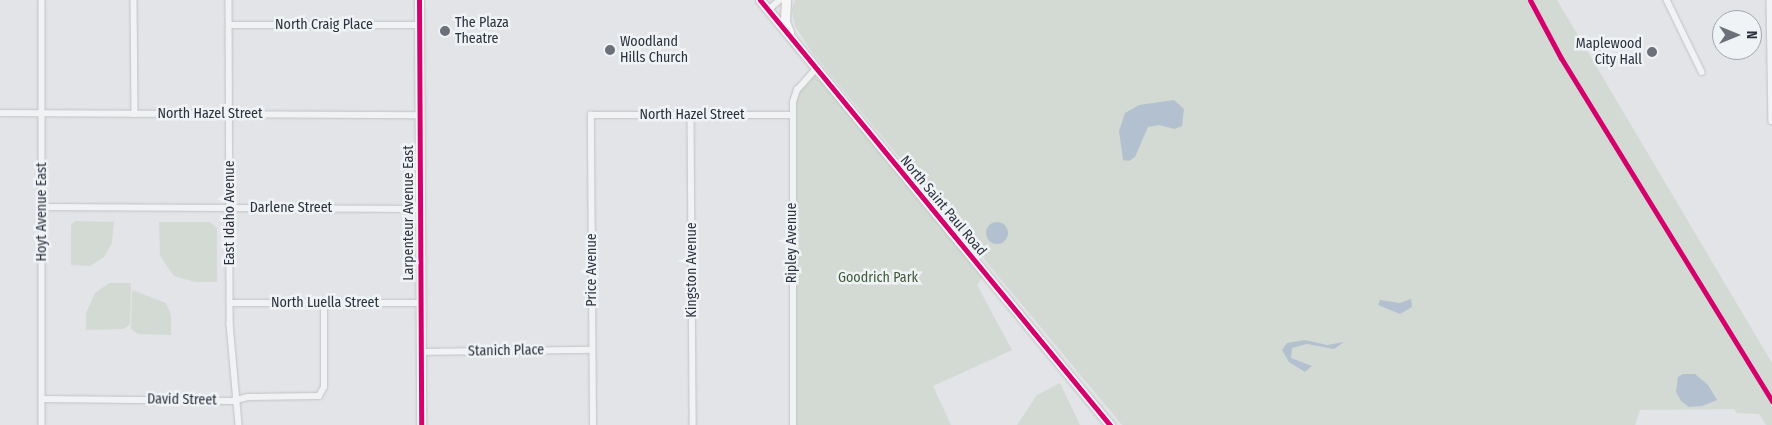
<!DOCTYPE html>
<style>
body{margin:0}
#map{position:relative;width:1772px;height:425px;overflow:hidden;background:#e2e4e7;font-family:"Fira Sans Condensed",sans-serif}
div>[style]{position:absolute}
.green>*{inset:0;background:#d3dad3}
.water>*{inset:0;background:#b3c0cf}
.round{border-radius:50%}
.roads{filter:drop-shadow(0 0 1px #c1c2c5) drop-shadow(0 0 1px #c1c2c5)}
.street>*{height:5.5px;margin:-2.75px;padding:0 2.75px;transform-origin:2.75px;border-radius:2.75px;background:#f1f2f4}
.secondary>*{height:9px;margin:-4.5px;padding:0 4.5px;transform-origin:4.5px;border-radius:4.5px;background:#f6f6f6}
.cycleway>*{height:5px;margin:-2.5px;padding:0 2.5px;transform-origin:2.5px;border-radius:2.5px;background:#d6006c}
.dots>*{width:14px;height:14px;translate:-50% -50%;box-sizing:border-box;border:2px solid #f0f3f6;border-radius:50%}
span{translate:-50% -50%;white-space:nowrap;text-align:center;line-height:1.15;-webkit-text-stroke:5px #f0f3f6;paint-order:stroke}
.poi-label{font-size:14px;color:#2b323e}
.left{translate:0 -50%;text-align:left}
.right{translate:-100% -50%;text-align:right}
.street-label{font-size:14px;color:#2b323e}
.park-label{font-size:14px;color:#3f5939}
.north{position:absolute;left:1712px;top:10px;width:50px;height:50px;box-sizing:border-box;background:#f0f3f6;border:1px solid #a1a6ac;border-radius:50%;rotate:90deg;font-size:14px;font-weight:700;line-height:20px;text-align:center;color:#2b323e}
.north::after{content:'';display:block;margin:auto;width:18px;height:22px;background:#6b7079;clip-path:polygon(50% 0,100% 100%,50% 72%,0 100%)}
</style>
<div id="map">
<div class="green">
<i style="clip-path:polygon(795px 0,1557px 0,1772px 363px,1772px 425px,1766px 425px,1759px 414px,1737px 413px,1734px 409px,1640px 410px,1635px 425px,1122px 425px,811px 51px,795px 26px,792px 10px)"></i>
<i style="clip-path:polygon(816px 69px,985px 274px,977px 285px,1012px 350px,933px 386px,951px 425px,793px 425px,792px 115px,797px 90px)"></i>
<i style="clip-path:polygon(75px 221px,114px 222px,112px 243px,104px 257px,90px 266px,71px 265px,71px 225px)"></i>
<i style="clip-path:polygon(159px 222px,210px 222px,217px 228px,217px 282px,195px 282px,174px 276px,160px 256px)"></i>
<i style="clip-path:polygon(109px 283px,131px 283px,130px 324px,124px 329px,86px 330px,86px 313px,95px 293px)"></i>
<i style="clip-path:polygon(132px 290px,166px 303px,171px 315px,171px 335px,138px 334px,131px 329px)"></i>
<i style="clip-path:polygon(1060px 383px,1080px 425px,1017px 425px,1037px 395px)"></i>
</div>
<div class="water">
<i style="clip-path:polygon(1174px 100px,1184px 109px,1182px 126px,1175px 129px,1159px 125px,1148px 127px,1135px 157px,1129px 161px,1123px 160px,1119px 131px,1125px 113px,1139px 105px)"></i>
<i class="round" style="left:986px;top:222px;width:22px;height:22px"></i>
<i style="clip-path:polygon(1411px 299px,1412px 307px,1400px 314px,1378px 305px,1380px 300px,1400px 303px)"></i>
<i style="clip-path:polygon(1305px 340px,1327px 345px,1344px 342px,1334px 349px,1307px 344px,1292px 348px,1291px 358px,1312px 366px,1305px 372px,1289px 362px,1282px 350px,1287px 343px)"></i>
<i style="clip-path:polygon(1683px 374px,1695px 374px,1708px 385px,1717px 400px,1702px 406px,1689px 407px,1681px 401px,1676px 392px,1678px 377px)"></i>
</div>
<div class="roads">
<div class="street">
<i style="left:42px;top:0;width:425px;rotate:90deg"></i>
<i style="left:134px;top:0;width:114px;rotate:89.5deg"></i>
<i style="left:229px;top:0;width:324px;rotate:89.8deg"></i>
<i style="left:230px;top:324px;width:101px;rotate:84.9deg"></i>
<i style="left:1667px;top:0;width:80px;rotate:64.1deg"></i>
<i style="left:1770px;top:0;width:121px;rotate:89.1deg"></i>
<i style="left:768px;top:10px;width:16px;rotate:-40deg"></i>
<i style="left:229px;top:25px;width:191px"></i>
<i style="left:0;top:113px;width:420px;rotate:0.3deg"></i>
<i style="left:691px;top:115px;width:310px;rotate:89.6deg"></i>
<i style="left:42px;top:207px;width:378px;rotate:0.3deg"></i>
<i style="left:230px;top:303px;width:190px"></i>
<i style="left:420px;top:352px;width:172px;rotate:-0.7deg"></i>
<i style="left:42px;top:399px;width:190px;rotate:0.6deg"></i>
<i style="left:232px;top:401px;width:16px;rotate:-14deg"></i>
<i style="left:248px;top:397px;width:71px;rotate:-0.8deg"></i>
<i style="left:319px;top:396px;width:10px;rotate:-61deg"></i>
<i style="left:324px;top:387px;width:84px;rotate:-90deg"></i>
<i style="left:593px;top:425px;width:310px;rotate:-90.4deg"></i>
<i style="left:591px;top:115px;width:201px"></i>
<i style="left:793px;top:425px;width:323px;rotate:-90deg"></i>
<i style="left:793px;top:102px;width:13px;rotate:-72deg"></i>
<i style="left:797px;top:90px;width:28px;rotate:-48deg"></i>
</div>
<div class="secondary">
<i style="left:419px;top:0;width:425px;rotate:89.7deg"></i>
<i style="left:760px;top:0;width:551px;rotate:50.53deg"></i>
<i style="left:786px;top:0;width:22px;rotate:93deg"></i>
<i style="left:785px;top:22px;width:11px;rotate:68deg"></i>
</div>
</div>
<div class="cycleway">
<i style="left:419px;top:0;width:425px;rotate:89.7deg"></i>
<i style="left:760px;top:0;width:551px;rotate:50.53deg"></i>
<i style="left:1530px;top:0;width:66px;rotate:61.9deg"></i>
<i style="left:1561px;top:58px;width:403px;rotate:58.4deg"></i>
</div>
<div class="dots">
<i style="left:445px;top:31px;background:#6b7079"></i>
<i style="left:610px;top:50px;background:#6b7079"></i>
<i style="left:1652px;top:52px;background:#6b7079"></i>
</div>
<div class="poi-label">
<span class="left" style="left:455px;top:31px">The Plaza<br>Theatre</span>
<span class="left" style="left:620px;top:50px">Woodland<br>Hills Church</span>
<span class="right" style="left:1642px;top:52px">Maplewood<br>City Hall</span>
</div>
<div class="street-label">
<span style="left:324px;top:25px">North Craig Place</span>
<span style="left:210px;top:114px">North Hazel Street</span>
<span style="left:692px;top:115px">North Hazel Street</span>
<span style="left:943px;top:206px;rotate:50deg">North Saint Paul Road</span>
<span style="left:291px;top:208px">Darlene Street</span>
<span style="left:42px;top:212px;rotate:-90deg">Hoyt Avenue East</span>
<span style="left:230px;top:213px;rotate:-90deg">East Idaho Avenue</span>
<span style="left:409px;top:213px;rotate:-90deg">Larpenteur Avenue East</span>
<span style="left:792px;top:243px;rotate:-90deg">Ripley Avenue</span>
<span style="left:592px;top:270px;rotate:-90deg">Price Avenue</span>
<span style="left:692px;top:270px;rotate:-90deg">Kingston Avenue</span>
<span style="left:325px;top:303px">North Luella Street</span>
<span style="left:506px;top:351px;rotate:-1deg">Stanich Place</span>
<span style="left:182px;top:400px;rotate:1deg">David Street</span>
</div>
<div class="park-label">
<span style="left:878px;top:278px">Goodrich Park</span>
</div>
<div class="north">N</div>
</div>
